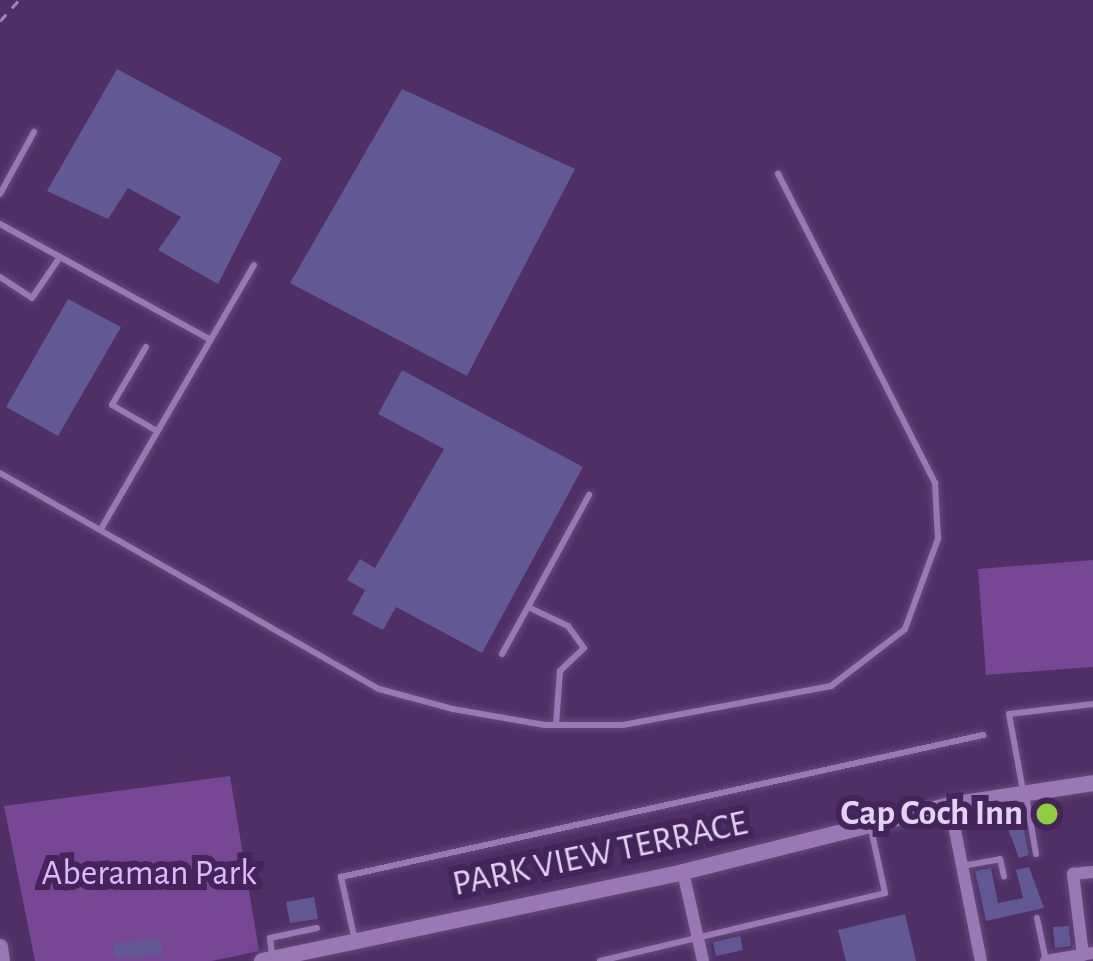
<!DOCTYPE html>
<style>
body{margin:0}
#map{position:relative;width:1093px;height:961px;overflow:hidden;background:#502f65;font-family:"Alegreya Sans",sans-serif}
div>[style]{position:absolute}
.green>*{inset:0;background:#764795}
.building>*{inset:0;background:#625894}
.path>*{height:3px;margin-top:-1.5px;transform-origin:0;background:repeating-linear-gradient(90deg,#a087b1 0 9px,transparent 0 18px)}
.roads{filter:drop-shadow(0 0 3px #664a78) drop-shadow(0 0 3px #664a78)}
.lane>*{height:6px;margin:-3px;padding:0 3px;transform-origin:3px;border-radius:3px;background:#9b78b4}
.street>*{height:12px;margin:-6px;padding:0 6px;transform-origin:6px;border-radius:6px;background:#9b78b4}
.secondary>*{height:16px;margin:-8px;padding:0 8px;transform-origin:8px;border-radius:8px;background:#9b78b4}
.dots>*{width:33px;height:33px;translate:-50% -50%;box-sizing:border-box;border:6px solid #452559;border-radius:50%}
span{translate:-50% -50%;white-space:nowrap;text-align:center;line-height:1.15;-webkit-text-stroke:12px #452559;paint-order:stroke}
.poi-label{font-size:36px;color:#e4d2f2;font-weight:700}
.right{translate:-100% -50%;text-align:right}
.street-label{font-size:36px;color:#e4d2f2}
.park-label{font-size:36px;color:#dfb7fc}
</style>
<div id="map">
<div class="green">
<i style="clip-path:polygon(1093px 560px,1093px 667px,986px 675px,978px 569px)"></i>
<i style="clip-path:polygon(230px 776px,259px 951px,212px 961px,35px 961px,4px 806px)"></i>
</div>
<div class="building">
<i style="clip-path:polygon(117px 69px,282px 158px,218px 284px,158px 250px,181px 217px,128px 188px,108px 219px,47px 191px)"></i>
<i style="clip-path:polygon(402px 89px,575px 169px,467px 376px,290px 283px)"></i>
<i style="clip-path:polygon(68px 299px,121px 327px,58px 436px,6px 407px)"></i>
<i style="clip-path:polygon(402px 370px,583px 467px,482px 653px,396px 607px,383px 630px,352px 614px,365px 590px,347px 580px,360px 559px,375px 568px,444px 449px,378px 414px)"></i>
<i style="clip-path:polygon(1021px 813px,1029px 855px,1019px 858px,1004px 818px)"></i>
<i style="clip-path:polygon(1029px 867px,1044px 908px,986px 921px,975px 871px,991px 868px,998px 903px,1023px 898px,1016px 870px)"></i>
<i style="clip-path:polygon(314px 897px,318px 919px,290px 923px,286px 902px)"></i>
<i style="clip-path:polygon(905px 914px,916px 961px,846px 961px,838px 930px)"></i>
<i style="clip-path:polygon(1069px 926px,1071px 946px,1055px 948px,1053px 927px)"></i>
<i style="clip-path:polygon(740px 936px,743px 950px,716px 956px,713px 942px)"></i>
<i style="clip-path:polygon(161px 938px,163px 953px,115px 958px,114px 943px)"></i>
</div>
<div class="path">
<i style="left:0;top:21px;width:28px;rotate:-48deg"></i>
</div>
<div class="roads">
<div class="lane">
<i style="left:0;top:194px;width:71px;rotate:-61.3deg"></i>
<i style="left:0;top:224px;width:239px;rotate:28.8deg"></i>
<i style="left:0;top:277px;width:38px;rotate:33deg"></i>
<i style="left:32px;top:298px;width:50px;rotate:-55.7deg"></i>
<i style="left:146px;top:347px;width:67px;rotate:120.4deg"></i>
<i style="left:112px;top:405px;width:52px;rotate:30deg"></i>
<i style="left:0;top:473px;width:436px;rotate:29.7deg"></i>
<i style="left:379px;top:689px;width:77px;rotate:15.1deg"></i>
<i style="left:453px;top:709px;width:93px;rotate:9.9deg"></i>
<i style="left:545px;top:725px;width:78px"></i>
<i style="left:623px;top:725px;width:212px;rotate:-10.6deg"></i>
<i style="left:831px;top:686px;width:93px;rotate:-37.6deg"></i>
<i style="left:905px;top:629px;width:96px;rotate:-69.9deg"></i>
<i style="left:938px;top:539px;width:56px;rotate:-93.1deg"></i>
<i style="left:935px;top:483px;width:347px;rotate:-116.9deg"></i>
<i style="left:101px;top:529px;width:305px;rotate:-59.9deg"></i>
<i style="left:502px;top:654px;width:54px;rotate:-61deg"></i>
<i style="left:556px;top:725px;width:54px;rotate:-85.8deg"></i>
<i style="left:560px;top:671px;width:33px;rotate:-44deg"></i>
<i style="left:584px;top:648px;width:27px;rotate:-126deg"></i>
<i style="left:568px;top:626px;width:44px;rotate:-154.6deg"></i>
<i style="left:528px;top:607px;width:128px;rotate:-61.4deg"></i>
<i style="left:1023px;top:791px;width:78px;rotate:-100.3deg"></i>
<i style="left:1009px;top:714px;width:85px;rotate:-6.8deg"></i>
<i style="left:1026px;top:795px;width:60px;rotate:80.4deg"></i>
<i style="left:962px;top:866px;width:39px;rotate:-10deg"></i>
<i style="left:1000px;top:859px;width:18px;rotate:77deg"></i>
<i style="left:1037px;top:918px;width:44px;rotate:78.2deg"></i>
<i style="left:355px;top:941px;width:66px;rotate:-102.3deg"></i>
<i style="left:341px;top:877px;width:658px;rotate:-12.47deg"></i>
<i style="left:272px;top:953px;width:15px;rotate:-98deg"></i>
<i style="left:270px;top:938px;width:48px;rotate:-12deg"></i>
<i style="left:600px;top:961px;width:293px;rotate:-13.4deg"></i>
<i style="left:885px;top:893px;width:66px;rotate:-102.3deg"></i>
</div>
<div class="street">
<i style="left:950px;top:805px;width:159px;rotate:78.8deg"></i>
<i style="left:683px;top:872px;width:91px;rotate:77.3deg"></i>
<i style="left:1083px;top:955px;width:82px;rotate:-97deg"></i>
<i style="left:1073px;top:874px;width:20px;rotate:-6deg"></i>
<i style="left:1046px;top:961px;width:48px;rotate:-9.7deg"></i>
</div>
<div class="secondary">
<i style="left:0;top:947px;width:14px;rotate:82deg"></i>
<i style="left:262px;top:961px;width:430px;rotate:-11.9deg"></i>
<i style="left:683px;top:872px;width:275px;rotate:-14.1deg"></i>
<i style="left:950px;top:805px;width:145px;rotate:-8.7deg"></i>
</div>
</div>
<div class="dots">
<i style="left:1047px;top:814px;background:#8fcd41"></i>
</div>
<div class="poi-label">
<span class="right" style="left:1023px;top:814px">Cap Coch Inn</span>
</div>
<div class="street-label">
<span style="left:600px;top:854px;rotate:-12deg">PARK VIEW TERRACE</span>
</div>
<div class="park-label">
<span style="left:149px;top:874px">Aberaman Park</span>
</div>
</div>
